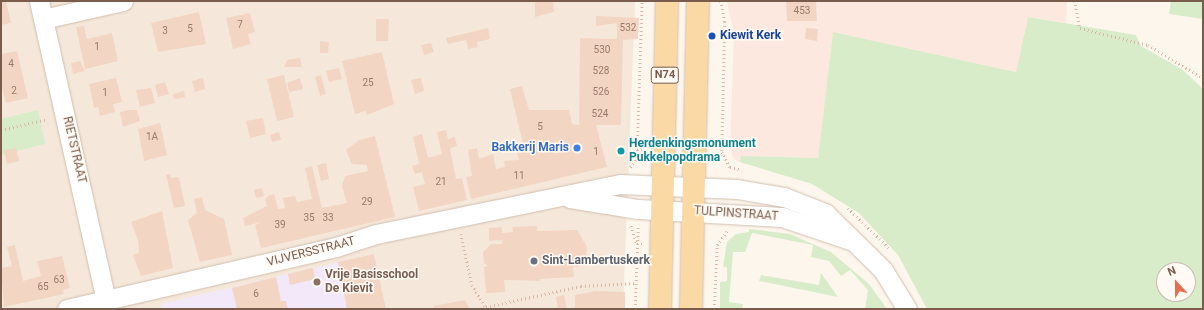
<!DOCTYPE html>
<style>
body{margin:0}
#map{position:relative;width:1204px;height:310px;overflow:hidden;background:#fdf6ec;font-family:Roboto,sans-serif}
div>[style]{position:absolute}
.residential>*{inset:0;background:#f5e8da}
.commercial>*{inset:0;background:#fde8e0}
.education>*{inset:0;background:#f3e8fa}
.green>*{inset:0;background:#d8ecc9}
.building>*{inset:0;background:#f3d5c3}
.path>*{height:2.5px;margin-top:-1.25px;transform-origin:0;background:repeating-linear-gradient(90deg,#d9b8a5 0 1px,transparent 0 4px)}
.roads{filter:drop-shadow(0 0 1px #d1beb0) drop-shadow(0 0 1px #d1beb0)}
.minor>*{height:19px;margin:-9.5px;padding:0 9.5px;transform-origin:9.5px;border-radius:9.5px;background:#fff}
.primary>*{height:22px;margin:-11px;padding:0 11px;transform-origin:11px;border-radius:11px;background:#fbd9a5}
.dots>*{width:11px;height:11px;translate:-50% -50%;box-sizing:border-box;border:2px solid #fffaf3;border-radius:50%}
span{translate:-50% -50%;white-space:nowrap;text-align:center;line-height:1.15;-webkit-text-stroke:3px #fffaf3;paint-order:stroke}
.number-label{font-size:10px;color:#987a6a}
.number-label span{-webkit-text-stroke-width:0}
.shield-label span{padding:1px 3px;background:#fffaf3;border:1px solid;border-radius:3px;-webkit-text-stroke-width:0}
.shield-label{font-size:11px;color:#7a5c4d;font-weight:700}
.transit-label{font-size:12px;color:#164399;font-weight:700}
.left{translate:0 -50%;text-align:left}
.culture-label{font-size:12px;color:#0d838f;font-weight:700}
.shop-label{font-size:12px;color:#366cbe;font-weight:700}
.right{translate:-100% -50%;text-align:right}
.street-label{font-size:12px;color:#7a5c4d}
.worship-label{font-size:12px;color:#5b616d;font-weight:700}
.education-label{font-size:12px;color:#785e54;font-weight:700}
.frame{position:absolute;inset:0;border:2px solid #7a5c4d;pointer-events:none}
.north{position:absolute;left:1156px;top:262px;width:40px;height:40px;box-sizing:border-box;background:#fffaf3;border:1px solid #cabbb1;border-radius:50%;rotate:338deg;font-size:11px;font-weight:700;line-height:16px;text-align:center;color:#7a5c4d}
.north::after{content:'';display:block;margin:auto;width:14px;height:18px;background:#e76f51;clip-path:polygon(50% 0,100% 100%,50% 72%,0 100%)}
</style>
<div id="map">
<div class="residential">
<i style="clip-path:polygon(1px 1px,635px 1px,623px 309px,1px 309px)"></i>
</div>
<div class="commercial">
<i style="clip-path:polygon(727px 1px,1067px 1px,1066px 23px,1028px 17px,1016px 72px,833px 32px,818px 158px,741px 156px,740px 162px,733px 159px,730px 147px,734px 35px)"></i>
</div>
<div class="education">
<i style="clip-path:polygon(375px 254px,386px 309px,162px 309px,161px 304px)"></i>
</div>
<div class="green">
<i style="clip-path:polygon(1171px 1px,1203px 1px,1203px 19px,1169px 14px)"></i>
<i style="clip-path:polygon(evenodd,1028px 17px,1136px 35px,1141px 46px,1183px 70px,1203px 89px,1203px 309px,927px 309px,898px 255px,859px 213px,812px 184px,740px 162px,741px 156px,818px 158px,833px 32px,1016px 72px,1028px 17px,1164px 270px,1188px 270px,1188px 294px,1164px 294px,1164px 270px)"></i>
<i style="clip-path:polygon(38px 110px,45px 144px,1px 155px,1px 119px)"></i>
<i style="clip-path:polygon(749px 229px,790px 234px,831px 252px,869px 284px,887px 309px,865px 309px,868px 290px,850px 270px,841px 276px,829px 261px,811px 257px,813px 245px,752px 233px,745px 252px,733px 252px,729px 302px,743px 304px,742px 309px,720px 309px,720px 282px,727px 281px,727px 268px,723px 266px,727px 242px,736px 234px,749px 232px)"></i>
<i style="clip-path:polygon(821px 273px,838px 297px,759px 281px,761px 275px,819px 285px)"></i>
</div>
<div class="building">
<i style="clip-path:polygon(1px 1px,6px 1px,11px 23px,1px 25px)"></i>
<i style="clip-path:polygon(535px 1px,553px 1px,554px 12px,535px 17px)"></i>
<i style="clip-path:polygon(786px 1px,816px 1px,817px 21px,787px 21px)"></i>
<i style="clip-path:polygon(199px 12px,206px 44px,158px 52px,151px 23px)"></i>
<i style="clip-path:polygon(250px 13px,255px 32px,248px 34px,251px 44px,233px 49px,226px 18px)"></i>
<i style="clip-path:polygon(596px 16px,639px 18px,638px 39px,623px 40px,621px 125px,596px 125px,607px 167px,471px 199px,466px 177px,472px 176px,468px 150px,477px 148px,479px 159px,493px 154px,496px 169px,505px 167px,504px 161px,519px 160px,516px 146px,523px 144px,510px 89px,522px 86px,529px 110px,569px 110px,572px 124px,579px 125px,580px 38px,617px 39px,617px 23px,596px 26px)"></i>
<i style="clip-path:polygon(376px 19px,389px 19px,388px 41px,376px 41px)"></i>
<i style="clip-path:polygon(84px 26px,87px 39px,112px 33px,118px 61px,85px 69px,76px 27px)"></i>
<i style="clip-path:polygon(488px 28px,490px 39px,477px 42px,478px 47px,468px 49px,466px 40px,448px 44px,446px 38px)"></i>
<i style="clip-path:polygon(806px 28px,818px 29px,817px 41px,805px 39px)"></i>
<i style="clip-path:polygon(320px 41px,329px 42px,328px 53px,320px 53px)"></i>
<i style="clip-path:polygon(431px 43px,434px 52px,424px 55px,421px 45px)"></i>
<i style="clip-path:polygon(17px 51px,28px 98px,6px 103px,1px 83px,1px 54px)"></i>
<i style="clip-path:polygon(382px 52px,394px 104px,367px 115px,366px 111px,355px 114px,342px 61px)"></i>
<i style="clip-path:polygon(300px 58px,302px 67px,284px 67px,287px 60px)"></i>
<i style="clip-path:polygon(80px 61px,85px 71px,73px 74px,71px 63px)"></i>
<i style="clip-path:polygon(339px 68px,342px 79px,329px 82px,326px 71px)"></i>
<i style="clip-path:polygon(284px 75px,294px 117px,277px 121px,267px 79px)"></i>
<i style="clip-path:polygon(321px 75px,326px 94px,320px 96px,315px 77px)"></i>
<i style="clip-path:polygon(116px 78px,122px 102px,113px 104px,115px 112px,100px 116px,98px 107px,94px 108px,89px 84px)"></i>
<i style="clip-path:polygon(203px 78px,205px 89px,195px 92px,192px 81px)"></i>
<i style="clip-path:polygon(300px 78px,303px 89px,289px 92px,287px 83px)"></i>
<i style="clip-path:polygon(421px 78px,424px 91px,415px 94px,411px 80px)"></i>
<i style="clip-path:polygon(165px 82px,169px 94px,158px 97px,155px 85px)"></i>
<i style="clip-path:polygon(151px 88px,155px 103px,140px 107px,136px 90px)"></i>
<i style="clip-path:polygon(184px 91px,185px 97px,174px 99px,173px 94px)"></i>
<i style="clip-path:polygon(130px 110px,137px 110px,140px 121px,123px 127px,120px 112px)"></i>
<i style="clip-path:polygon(263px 118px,266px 134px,250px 138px,246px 121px)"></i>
<i style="clip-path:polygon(160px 123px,167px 155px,144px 161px,138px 129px)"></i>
<i style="clip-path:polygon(446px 130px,448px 139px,455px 137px,457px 146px,450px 148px,456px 179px,462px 178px,467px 200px,419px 211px,413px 187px,425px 184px,422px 172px,415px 174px,412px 166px,419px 164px,413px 137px,422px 134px,428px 158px,442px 154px,437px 132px)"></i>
<i style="clip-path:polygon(279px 132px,281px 140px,272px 142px,270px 135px)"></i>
<i style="clip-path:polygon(375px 136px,395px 217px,261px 248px,255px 225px,261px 222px,245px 226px,243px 218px,267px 206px,265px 199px,270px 195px,274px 194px,278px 209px,285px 208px,283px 198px,295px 196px,297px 202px,312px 199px,305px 168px,312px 166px,322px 208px,347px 203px,342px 186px,345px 176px,368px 171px,367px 165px,352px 164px,346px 150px,359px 140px)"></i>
<i style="clip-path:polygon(16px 148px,19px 161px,7px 164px,4px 150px)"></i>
<i style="clip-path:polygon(326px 163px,329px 179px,321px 181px,317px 165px)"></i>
<i style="clip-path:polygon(170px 174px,171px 178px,179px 177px,185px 206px,174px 208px,166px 175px)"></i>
<i style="clip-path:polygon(262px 188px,264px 196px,256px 198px,254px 190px)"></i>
<i style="clip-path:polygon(202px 197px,205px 210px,224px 219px,232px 255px,200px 262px,188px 220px,197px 213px,194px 199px)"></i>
<i style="clip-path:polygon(162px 211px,173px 268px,141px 276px,133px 255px,139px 253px,138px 240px,131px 222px)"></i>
<i style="clip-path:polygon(537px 226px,537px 231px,577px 230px,587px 247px,585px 266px,573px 267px,574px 277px,539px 279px,540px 281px,504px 280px,505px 292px,486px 293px,484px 267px,488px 266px,484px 263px,483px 252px,491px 244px,502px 244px,502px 240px,489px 241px,489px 228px,502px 227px,502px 233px,513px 232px,512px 227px)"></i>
<i style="clip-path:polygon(15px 245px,23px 281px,41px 276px,37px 261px,62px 256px,70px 288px,63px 290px,64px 294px,4px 307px,1px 268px,12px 266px,7px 247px)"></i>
<i style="clip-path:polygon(374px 254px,386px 309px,347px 309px,338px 262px)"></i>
<i style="clip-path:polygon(313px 268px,315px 279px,290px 285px,288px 274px)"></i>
<i style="clip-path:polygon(276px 277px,281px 301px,286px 301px,288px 309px,237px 309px,232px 288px)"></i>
<i style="clip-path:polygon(595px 291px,625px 292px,625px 309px,575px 309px,575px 295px)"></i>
<i style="clip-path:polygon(564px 295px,567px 309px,558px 309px,556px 297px)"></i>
<i style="clip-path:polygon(465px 300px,470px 309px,434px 309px,433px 306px)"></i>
</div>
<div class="path">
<i style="left:721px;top:1px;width:21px;rotate:79deg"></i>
<i style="left:725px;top:22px;width:130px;rotate:91.3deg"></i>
<i style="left:722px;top:152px;width:17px;rotate:62deg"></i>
<i style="left:730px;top:167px;width:12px;rotate:14deg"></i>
<i style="left:1075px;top:1px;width:27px;rotate:80deg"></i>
<i style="left:1080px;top:28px;width:70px;rotate:14deg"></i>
<i style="left:1148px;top:45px;width:64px;rotate:31deg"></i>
<i style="left:1px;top:130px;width:48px;rotate:-13.2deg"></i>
<i style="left:637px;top:148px;width:147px;rotate:-88.1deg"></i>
<i style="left:630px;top:167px;width:11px;rotate:-49deg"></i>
<i style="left:637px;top:159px;width:11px;rotate:-90deg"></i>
<i style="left:637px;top:148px;width:8px;rotate:7deg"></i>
<i style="left:848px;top:208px;width:59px;rotate:44.3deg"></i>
<i style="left:631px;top:226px;width:19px;rotate:72deg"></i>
<i style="left:637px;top:244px;width:6px"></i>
<i style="left:461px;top:234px;width:52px;rotate:77.8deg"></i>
<i style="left:472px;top:285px;width:26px;rotate:58deg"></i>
<i style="left:486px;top:307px;width:97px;rotate:-12.5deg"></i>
<i style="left:581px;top:286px;width:55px;rotate:-3.1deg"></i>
<i style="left:635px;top:309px;width:82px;rotate:-87.9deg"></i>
<i style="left:714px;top:309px;width:64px;rotate:-87.3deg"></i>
<i style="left:717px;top:245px;width:17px;rotate:-54deg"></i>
</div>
<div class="roads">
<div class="minor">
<i style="left:39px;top:1px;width:306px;rotate:77.4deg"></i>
<i style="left:43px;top:19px;width:82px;rotate:-12.7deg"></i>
<i style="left:570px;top:198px;width:69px;rotate:9.2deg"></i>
<i style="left:638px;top:209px;width:144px;rotate:3.2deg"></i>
<i style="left:782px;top:217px;width:72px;rotate:18.7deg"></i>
<i style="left:67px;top:309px;width:276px;rotate:-13deg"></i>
<i style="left:336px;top:247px;width:42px;rotate:-18deg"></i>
<i style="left:376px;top:234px;width:249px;rotate:-11.6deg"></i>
<i style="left:620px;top:184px;width:117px;rotate:2.4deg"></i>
<i style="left:737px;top:189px;width:48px;rotate:9.7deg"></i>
<i style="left:784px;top:197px;width:44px;rotate:21.3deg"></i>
<i style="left:825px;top:213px;width:81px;rotate:44.5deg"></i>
<i style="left:883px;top:270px;width:46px;rotate:58.4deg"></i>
</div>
<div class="primary">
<i style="left:660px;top:309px;width:308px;rotate:-88.7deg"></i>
<i style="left:691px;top:309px;width:308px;rotate:-88.7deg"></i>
</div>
</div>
<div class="dots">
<i style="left:712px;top:36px;background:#1a4fb4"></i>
<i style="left:577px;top:148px;background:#3f7fe0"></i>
<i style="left:621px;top:151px;background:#0f9aa8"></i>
<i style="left:534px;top:261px;background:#6b7280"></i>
<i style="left:317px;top:282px;background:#8d6e63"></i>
</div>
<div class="number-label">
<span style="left:802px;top:11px">453</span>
<span style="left:240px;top:25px">7</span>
<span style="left:628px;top:28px">532</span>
<span style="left:190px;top:29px">5</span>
<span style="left:165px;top:31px">3</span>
<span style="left:97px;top:47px">1</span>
<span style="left:602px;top:50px">530</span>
<span style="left:11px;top:64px">4</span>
<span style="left:601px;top:71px">528</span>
<span style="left:368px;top:83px">25</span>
<span style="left:14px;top:91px">2</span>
<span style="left:601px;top:92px">526</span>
<span style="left:105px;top:93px">1</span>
<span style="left:600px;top:114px">524</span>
<span style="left:540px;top:127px">5</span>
<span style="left:152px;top:137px">1A</span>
<span style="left:596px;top:152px">1</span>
<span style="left:519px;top:176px">11</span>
<span style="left:441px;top:182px">21</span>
<span style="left:367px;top:202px">29</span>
<span style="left:309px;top:218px">35</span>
<span style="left:328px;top:218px">33</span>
<span style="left:280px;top:225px">39</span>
<span style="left:59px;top:280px">63</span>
<span style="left:43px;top:287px">65</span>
<span style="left:256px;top:294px">6</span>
</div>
<div class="shield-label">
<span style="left:665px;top:75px">N74</span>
</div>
<div class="transit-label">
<span class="left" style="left:720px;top:36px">Kiewit Kerk</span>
</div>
<div class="culture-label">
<span class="left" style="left:629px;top:151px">Herdenkingsmonument<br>Pukkelpopdrama</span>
</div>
<div class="shop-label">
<span class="right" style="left:569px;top:148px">Bakkerij Maris</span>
</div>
<div class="street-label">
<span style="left:74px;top:150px;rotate:77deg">RIETSTRAAT</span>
<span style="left:736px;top:214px;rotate:4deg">TULPINSTRAAT</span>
<span style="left:311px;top:252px;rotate:-14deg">VIJVERSSTRAAT</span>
</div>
<div class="worship-label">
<span class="left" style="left:542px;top:261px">Sint-Lambertuskerk</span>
</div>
<div class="education-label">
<span class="left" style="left:325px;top:282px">Vrije Basisschool<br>De Kievit</span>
</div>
<div class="frame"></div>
<div class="north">N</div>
</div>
